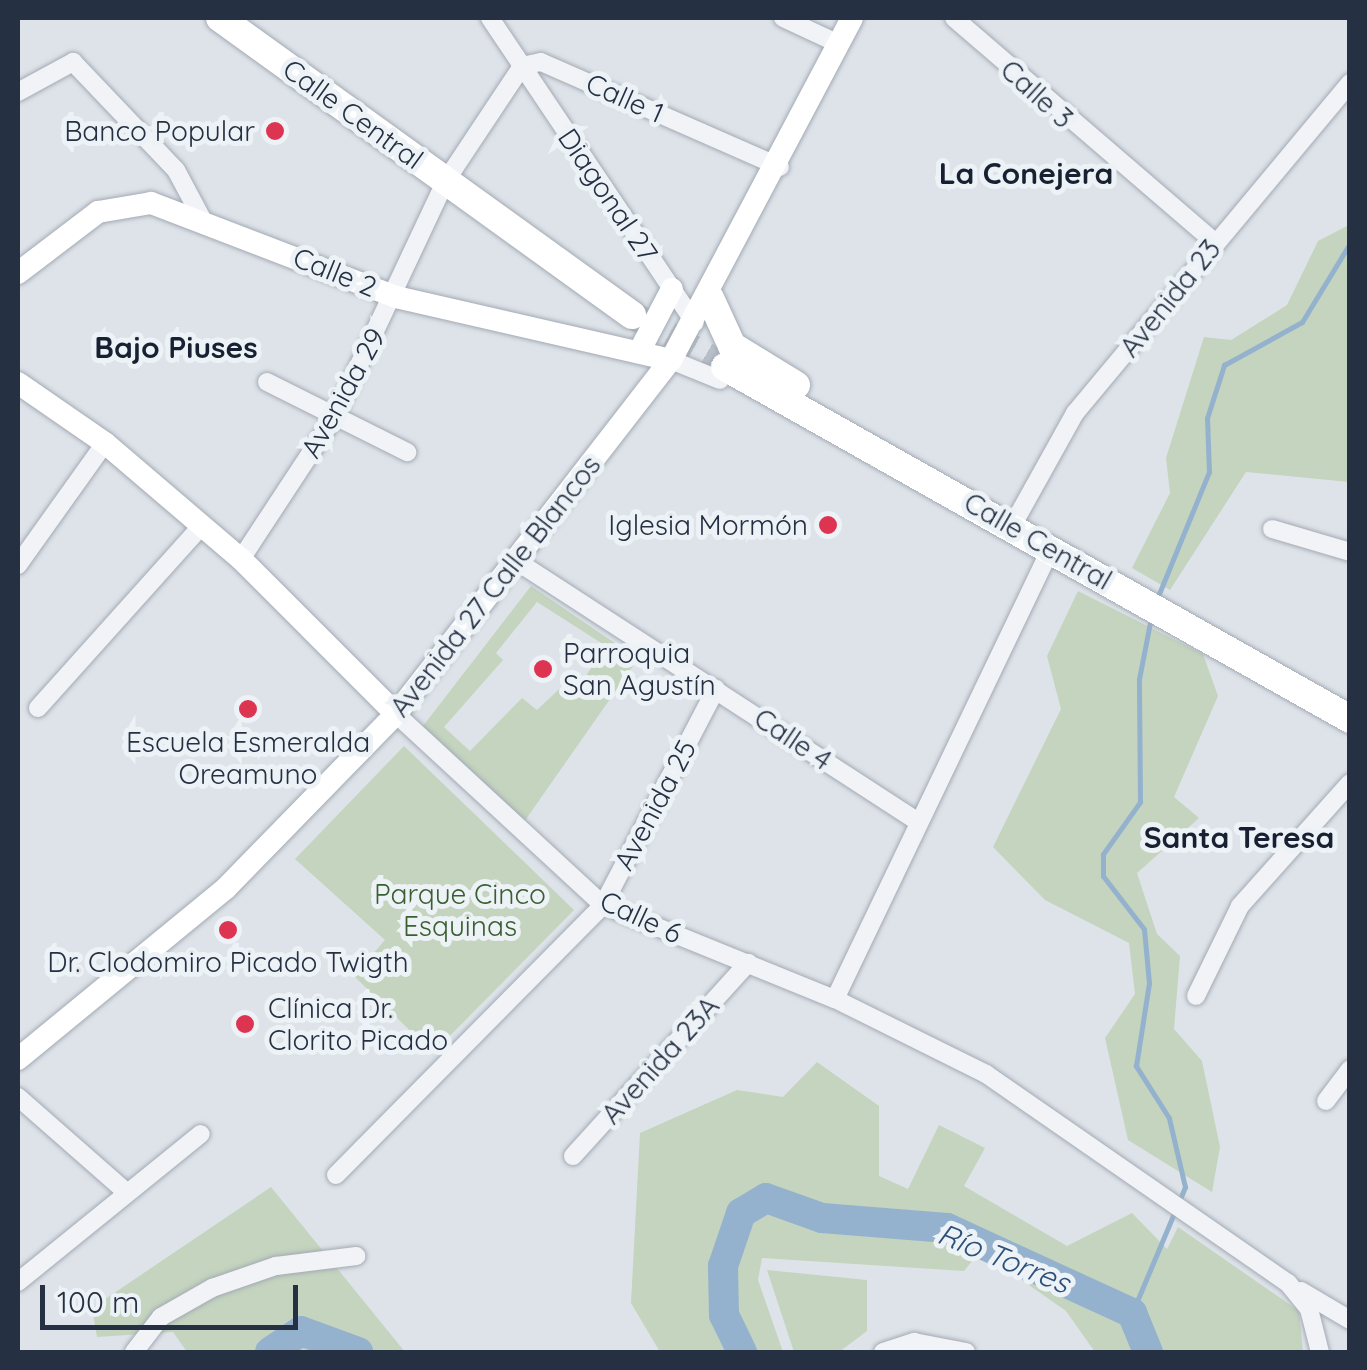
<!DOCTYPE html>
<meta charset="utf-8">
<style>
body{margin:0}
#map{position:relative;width:1367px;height:1370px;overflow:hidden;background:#dee3e9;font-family:Quicksand,sans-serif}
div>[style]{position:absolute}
.green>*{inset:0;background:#c4d4be}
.stream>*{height:5px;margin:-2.5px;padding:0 2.5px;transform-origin:2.5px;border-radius:2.5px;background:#94b2ce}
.river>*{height:30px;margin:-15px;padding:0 15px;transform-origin:15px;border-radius:15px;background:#94b2ce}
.primary-tunnel>*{height:28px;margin-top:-14px;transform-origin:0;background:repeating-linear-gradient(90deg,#b9bfc8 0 28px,transparent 0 42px)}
.roads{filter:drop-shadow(0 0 2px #a3aab4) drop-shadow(0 0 2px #a3aab4)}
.street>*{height:18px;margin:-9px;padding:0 9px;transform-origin:9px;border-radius:9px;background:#f1f3f7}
.secondary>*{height:22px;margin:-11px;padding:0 11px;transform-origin:11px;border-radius:11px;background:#fff}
.primary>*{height:28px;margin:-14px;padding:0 14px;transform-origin:14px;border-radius:14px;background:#fff}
.dots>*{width:28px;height:28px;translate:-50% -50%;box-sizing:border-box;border:5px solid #edf2f7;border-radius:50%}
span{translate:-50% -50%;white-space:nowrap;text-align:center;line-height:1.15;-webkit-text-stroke:10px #edf2f7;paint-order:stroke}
.street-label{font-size:28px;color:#253042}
.poi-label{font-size:28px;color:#253042}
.right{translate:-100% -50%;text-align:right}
.left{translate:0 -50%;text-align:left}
.park-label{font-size:28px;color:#3b5f31}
.neighbourhood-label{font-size:30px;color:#182132;font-weight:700}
.water-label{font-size:30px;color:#2b517a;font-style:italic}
.frame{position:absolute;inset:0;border:20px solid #253042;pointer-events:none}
.scale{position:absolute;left:40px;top:1285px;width:258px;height:45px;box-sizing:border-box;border:5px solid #253042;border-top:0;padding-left:12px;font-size:30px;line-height:35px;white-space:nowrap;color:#253042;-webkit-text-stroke:8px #edf2f7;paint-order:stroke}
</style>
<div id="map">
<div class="green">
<i style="clip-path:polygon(1349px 225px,1349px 482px,1246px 472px,1170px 590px,1132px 568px,1170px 493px,1166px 458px,1204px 337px,1231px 340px,1287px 305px,1318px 241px)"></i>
<i style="clip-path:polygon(evenodd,531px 586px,638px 659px,524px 822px,423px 726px,531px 586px,537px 602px,606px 646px,581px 683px,571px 678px,537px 710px,522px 698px,470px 751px,444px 727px,503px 660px,496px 653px,537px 602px)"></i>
<i style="clip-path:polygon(1078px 591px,1203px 654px,1218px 696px,1174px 797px,1199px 818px,1137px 873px,1157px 934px,1180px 956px,1174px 1029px,1202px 1061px,1220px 1147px,1212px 1192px,1128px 1140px,1105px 1038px,1135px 994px,1129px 943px,1045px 900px,993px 847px,1061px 709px,1047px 656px)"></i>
<i style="clip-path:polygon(404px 746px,574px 910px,433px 1053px,354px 976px,385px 940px,295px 859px)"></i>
<i style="clip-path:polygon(817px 1062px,879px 1106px,879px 1176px,908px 1189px,939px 1125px,985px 1148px,964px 1186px,1067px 1246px,1132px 1213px,1167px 1249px,1178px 1227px,1299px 1311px,1303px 1352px,1095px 1352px,1066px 1311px,980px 1251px,964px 1271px,762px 1258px,758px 1280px,783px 1352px,660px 1352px,631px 1303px,640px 1133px,737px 1090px,783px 1097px)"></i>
<i style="clip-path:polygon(271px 1187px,405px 1352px,187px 1352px,173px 1332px,97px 1337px,92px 1308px)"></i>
<i style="clip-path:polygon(767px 1270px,867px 1280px,867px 1331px,839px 1352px,794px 1352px)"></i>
</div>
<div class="stream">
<i style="left:1156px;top:601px;width:139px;rotate:-67.7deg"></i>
<i style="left:1209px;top:472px;width:54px;rotate:-92.1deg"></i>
<i style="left:1207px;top:418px;width:56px;rotate:-72.2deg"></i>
<i style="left:1224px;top:365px;width:89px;rotate:-28.9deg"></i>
<i style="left:1302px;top:322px;width:92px;rotate:-58.7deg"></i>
<i style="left:1132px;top:1313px;width:137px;rotate:-67.2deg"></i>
<i style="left:1185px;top:1187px;width:71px;rotate:-103.1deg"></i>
<i style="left:1169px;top:1118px;width:62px;rotate:-122.4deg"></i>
<i style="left:1136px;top:1066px;width:84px;rotate:-81.1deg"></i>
<i style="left:1149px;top:983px;width:54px;rotate:-95.3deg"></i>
<i style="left:1144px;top:929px;width:67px;rotate:-127.7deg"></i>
<i style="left:1103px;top:876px;width:22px;rotate:-90deg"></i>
<i style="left:1103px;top:854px;width:64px;rotate:-54.6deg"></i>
<i style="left:1140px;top:802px;width:123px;rotate:-90.5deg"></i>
<i style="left:1139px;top:679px;width:63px;rotate:-79deg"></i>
</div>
<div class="river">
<i style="left:270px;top:1352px;width:37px;rotate:-34deg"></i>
<i style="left:301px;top:1331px;width:61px;rotate:20.2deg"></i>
<i style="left:742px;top:1352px;width:41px;rotate:-115.9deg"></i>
<i style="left:724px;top:1315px;width:49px;rotate:-91.2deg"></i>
<i style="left:723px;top:1266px;width:56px;rotate:-71.2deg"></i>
<i style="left:741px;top:1213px;width:29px;rotate:-31deg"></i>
<i style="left:766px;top:1198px;width:59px;rotate:19.7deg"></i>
<i style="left:822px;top:1218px;width:125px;rotate:4.6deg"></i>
<i style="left:947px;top:1228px;width:204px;rotate:24.7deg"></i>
<i style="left:1132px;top:1313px;width:42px;rotate:67.7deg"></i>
</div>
<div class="primary-tunnel">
<i style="left:632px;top:315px;width:107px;rotate:29.2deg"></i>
</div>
<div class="roads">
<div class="street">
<i style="left:490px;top:18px;width:367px;rotate:56.1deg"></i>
<i style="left:783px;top:18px;width:62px;rotate:24.9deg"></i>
<i style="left:954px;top:18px;width:345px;rotate:40.7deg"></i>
<i style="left:522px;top:66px;width:19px;rotate:-12deg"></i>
<i style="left:541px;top:62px;width:261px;rotate:23.7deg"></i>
<i style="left:18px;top:92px;width:63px;rotate:-28.6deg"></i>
<i style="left:73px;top:62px;width:149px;rotate:46.4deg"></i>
<i style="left:176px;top:170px;width:53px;rotate:62deg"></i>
<i style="left:671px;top:360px;width:53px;rotate:22.2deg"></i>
<i style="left:267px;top:382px;width:157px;rotate:26.6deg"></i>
<i style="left:1011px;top:528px;width:132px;rotate:-60.9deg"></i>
<i style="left:1075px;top:413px;width:430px;rotate:-50.2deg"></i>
<i style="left:1272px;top:529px;width:81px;rotate:16.4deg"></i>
<i style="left:241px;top:559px;width:171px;rotate:-56.7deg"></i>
<i style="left:335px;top:416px;width:259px;rotate:-64.8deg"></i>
<i style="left:445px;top:182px;width:139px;rotate:-56.4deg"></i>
<i style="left:518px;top:562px;width:473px;rotate:33deg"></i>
<i style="left:18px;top:565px;width:150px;rotate:-54.5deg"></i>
<i style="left:38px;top:708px;width:246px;rotate:-48.1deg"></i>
<i style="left:396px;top:714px;width:282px;rotate:42.7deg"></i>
<i style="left:603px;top:905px;width:250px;rotate:22.1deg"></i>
<i style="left:835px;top:999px;width:169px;rotate:26.4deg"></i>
<i style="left:986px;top:1074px;width:367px;rotate:34.7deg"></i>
<i style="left:1288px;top:1283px;width:33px;rotate:51deg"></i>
<i style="left:1309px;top:1309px;width:44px;rotate:75.7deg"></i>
<i style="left:1196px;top:996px;width:100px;rotate:-63.9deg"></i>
<i style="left:1240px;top:906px;width:165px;rotate:-48.2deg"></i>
<i style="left:835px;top:999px;width:498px;rotate:-64.4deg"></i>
<i style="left:18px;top:1097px;width:144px;rotate:41.3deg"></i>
<i style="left:1326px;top:1101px;width:40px;rotate:-53deg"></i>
<i style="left:573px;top:1156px;width:261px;rotate:-47.8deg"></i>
<i style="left:336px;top:1175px;width:380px;rotate:-45.3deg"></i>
<i style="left:603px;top:905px;width:244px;rotate:-62.4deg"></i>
<i style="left:18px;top:1282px;width:235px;rotate:-39deg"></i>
<i style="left:1301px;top:1291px;width:57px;rotate:30.6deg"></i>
<i style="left:134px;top:1352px;width:44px;rotate:-52.4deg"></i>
<i style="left:161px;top:1317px;width:59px;rotate:-29.6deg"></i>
<i style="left:212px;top:1288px;width:68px;rotate:-19deg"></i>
<i style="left:276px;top:1266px;width:81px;rotate:-7.1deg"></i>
<i style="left:883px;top:1352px;width:33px;rotate:-18deg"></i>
<i style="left:914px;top:1342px;width:53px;rotate:10.9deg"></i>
</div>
<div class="secondary">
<i style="left:18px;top:273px;width:101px;rotate:-37.3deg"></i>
<i style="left:98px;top:212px;width:54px;rotate:-9.6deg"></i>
<i style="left:151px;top:203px;width:262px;rotate:21deg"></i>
<i style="left:396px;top:297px;width:282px;rotate:12.9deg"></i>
<i style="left:639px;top:352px;width:71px;rotate:-62.4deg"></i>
<i style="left:18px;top:383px;width:106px;rotate:34.6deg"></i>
<i style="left:105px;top:443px;width:179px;rotate:40.5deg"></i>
<i style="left:241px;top:559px;width:219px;rotate:45deg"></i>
<i style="left:18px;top:1059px;width:269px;rotate:-39.4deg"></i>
<i style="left:226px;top:888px;width:243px;rotate:-45.7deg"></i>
<i style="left:396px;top:714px;width:448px;rotate:-52.2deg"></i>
<i style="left:671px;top:360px;width:387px;rotate:-62.1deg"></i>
</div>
<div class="primary">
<i style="left:220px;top:18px;width:508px;rotate:35.79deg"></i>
<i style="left:710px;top:298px;width:53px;rotate:65.4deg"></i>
<i style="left:732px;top:346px;width:75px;rotate:31.4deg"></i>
<i style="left:725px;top:367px;width:717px;rotate:29.39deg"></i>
</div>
</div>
<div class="dots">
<i style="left:275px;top:131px;background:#dd3452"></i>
<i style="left:828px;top:525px;background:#dd3452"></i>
<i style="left:543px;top:669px;background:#dd3452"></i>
<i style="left:248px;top:709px;background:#dd3452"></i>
<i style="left:228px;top:930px;background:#dd3452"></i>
<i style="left:245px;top:1024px;background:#dd3452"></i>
</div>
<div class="street-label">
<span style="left:1037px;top:94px;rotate:42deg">Calle 3</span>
<span style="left:625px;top:98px;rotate:24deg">Calle 1</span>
<span style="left:353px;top:114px;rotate:36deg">Calle Central</span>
<span style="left:608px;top:195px;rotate:56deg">Diagonal 27</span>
<span style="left:335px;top:272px;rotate:22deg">Calle 2</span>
<span style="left:1170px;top:298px;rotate:-51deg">Avenida 23</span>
<span style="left:343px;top:393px;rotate:-61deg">Avenida 29</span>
<span style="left:1038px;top:541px;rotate:30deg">Calle Central</span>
<span style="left:495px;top:586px;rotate:-52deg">Avenida 27 Calle Blancos</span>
<span style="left:793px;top:739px;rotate:34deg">Calle 4</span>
<span style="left:655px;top:805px;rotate:-62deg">Avenida 25</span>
<span style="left:641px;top:917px;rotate:25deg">Calle 6</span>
<span style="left:660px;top:1060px;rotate:-48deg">Avenida 23A</span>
</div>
<div class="poi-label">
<span class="right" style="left:255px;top:131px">Banco Popular</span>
<span class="right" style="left:808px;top:525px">Iglesia Mormón</span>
<span class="left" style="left:563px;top:669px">Parroquia<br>San Agustín</span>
<span style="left:248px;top:758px">Escuela Esmeralda<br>Oreamuno</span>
<span style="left:228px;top:962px">Dr. Clodomiro Picado Twigth</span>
<span class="left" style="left:268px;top:1024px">Clínica Dr.<br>Clorito Picado</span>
</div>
<div class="park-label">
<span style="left:460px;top:910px">Parque Cinco<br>Esquinas</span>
</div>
<div class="neighbourhood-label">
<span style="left:1026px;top:173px">La Conejera</span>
<span style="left:176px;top:347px">Bajo Piuses</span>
<span style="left:1239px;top:837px">Santa Teresa</span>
</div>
<div class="water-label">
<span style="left:1004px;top:1258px;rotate:22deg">Río Torres</span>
</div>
<div class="frame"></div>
<div class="scale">100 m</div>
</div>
